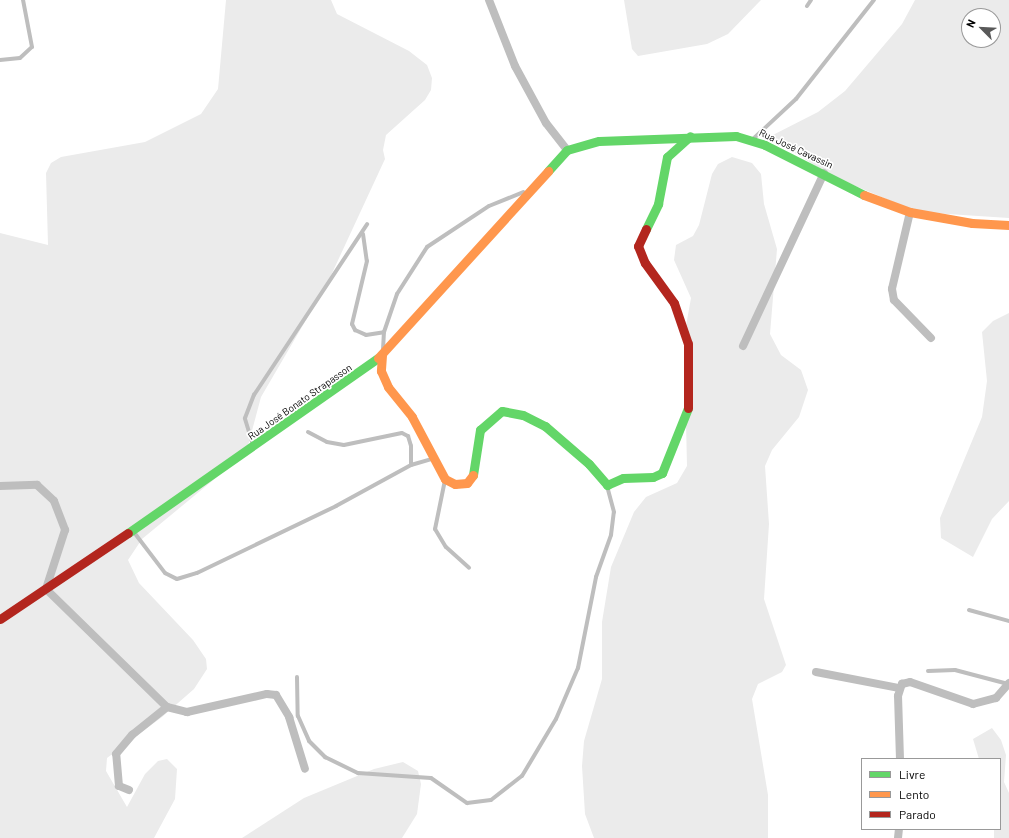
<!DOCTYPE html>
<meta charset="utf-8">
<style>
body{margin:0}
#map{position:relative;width:1009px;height:838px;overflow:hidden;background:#fff;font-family:Barlow,sans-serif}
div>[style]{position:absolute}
.green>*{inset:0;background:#ebebeb}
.lane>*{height:4px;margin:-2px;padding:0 2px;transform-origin:2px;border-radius:2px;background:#bebebe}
.street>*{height:8px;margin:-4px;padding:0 4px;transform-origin:4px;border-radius:4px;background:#bebebe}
.fast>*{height:9px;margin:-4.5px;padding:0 4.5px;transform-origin:4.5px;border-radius:4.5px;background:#63d668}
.slow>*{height:9px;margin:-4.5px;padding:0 4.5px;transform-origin:4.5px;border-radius:4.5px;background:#ff974d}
.jam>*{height:9px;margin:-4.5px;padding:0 4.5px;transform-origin:4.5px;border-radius:4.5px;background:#b3261e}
span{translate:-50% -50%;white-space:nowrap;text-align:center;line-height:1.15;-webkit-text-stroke:3.5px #fff;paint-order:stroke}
.street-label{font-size:10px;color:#000}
.legend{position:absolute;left:861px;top:758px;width:140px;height:72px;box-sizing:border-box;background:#fff;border:1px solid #999;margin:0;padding:5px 7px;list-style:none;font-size:12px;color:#000}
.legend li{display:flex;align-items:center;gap:8px;height:20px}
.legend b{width:20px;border:1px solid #999}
.north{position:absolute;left:961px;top:8px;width:40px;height:40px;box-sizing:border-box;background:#fff;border:1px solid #999;border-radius:50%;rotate:294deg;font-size:11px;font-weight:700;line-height:16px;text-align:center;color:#000}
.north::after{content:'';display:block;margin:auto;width:14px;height:18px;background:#595959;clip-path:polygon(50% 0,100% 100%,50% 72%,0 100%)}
</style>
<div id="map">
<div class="green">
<i style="clip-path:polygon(226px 0,331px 0,337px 14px,409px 51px,427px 65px,432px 78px,431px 90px,425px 100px,386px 135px,383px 150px,385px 159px,327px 284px,261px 397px,246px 453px,142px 539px,128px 560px,139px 583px,193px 640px,206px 659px,207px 669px,194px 689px,162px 717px,107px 758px,106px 771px,127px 807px,145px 774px,158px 761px,167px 759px,177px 769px,175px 799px,154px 838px,0 838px,0 233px,48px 245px,46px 173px,51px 163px,61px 157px,145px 142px,201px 114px,218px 89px)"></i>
<i style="clip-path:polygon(624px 0,761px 0,728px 34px,707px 44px,638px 56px,632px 49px)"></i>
<i style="clip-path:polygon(evenodd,915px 0,1009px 0,1009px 218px,917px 212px,832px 176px,769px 137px,818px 112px,845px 91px,902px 24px,915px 0,969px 16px,993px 16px,993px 40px,969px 40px,969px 16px)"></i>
<i style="clip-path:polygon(732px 157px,752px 163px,761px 174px,764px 204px,777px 249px,770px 334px,781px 355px,801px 370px,808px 390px,799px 417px,772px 450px,765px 466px,769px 524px,764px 599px,786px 665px,782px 672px,758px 684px,752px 699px,768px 795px,768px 838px,594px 838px,585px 814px,582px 766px,584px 741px,602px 679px,602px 622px,611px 567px,634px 512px,646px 497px,677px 483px,687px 466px,684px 337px,691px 298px,674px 260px,676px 245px,693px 236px,699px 225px,712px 174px,718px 164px)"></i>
<i style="clip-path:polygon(1009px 313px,1009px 501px,992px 519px,973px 557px,941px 538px,940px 518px,982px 417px,987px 381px,982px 332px,993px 321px)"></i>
<i style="clip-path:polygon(992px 728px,1001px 740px,1006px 755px,1004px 782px,1009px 793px,1009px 838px,994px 838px,994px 829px,1000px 829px,1000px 759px,979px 759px,973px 739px)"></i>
<i style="clip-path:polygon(403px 762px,418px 771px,421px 784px,417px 814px,402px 838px,242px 838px,304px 798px,374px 769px)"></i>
</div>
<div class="lane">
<i style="left:807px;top:6px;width:7px;rotate:-56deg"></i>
<i style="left:0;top:60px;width:20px;rotate:-6deg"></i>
<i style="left:20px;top:58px;width:16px;rotate:-43deg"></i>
<i style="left:32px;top:47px;width:48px;rotate:-100.8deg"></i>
<i style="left:753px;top:139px;width:59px;rotate:-42.9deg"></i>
<i style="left:796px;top:99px;width:126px;rotate:-51.8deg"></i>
<i style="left:363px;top:234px;width:27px;rotate:82deg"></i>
<i style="left:367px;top:261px;width:65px;rotate:103.4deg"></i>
<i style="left:352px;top:324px;width:7px;rotate:63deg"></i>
<i style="left:355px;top:330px;width:12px;rotate:24deg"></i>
<i style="left:366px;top:335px;width:18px;rotate:-9deg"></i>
<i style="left:383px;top:350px;width:18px;rotate:-87deg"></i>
<i style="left:384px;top:332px;width:40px;rotate:-71.1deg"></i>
<i style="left:397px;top:294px;width:56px;rotate:-57.4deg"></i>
<i style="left:427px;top:247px;width:74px;rotate:-33.5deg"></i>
<i style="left:489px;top:206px;width:37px;rotate:-22deg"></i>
<i style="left:308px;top:432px;width:21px;rotate:28deg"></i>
<i style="left:327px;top:442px;width:17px;rotate:10deg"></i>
<i style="left:344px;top:445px;width:59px;rotate:-11.7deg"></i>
<i style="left:402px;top:433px;width:7px;rotate:27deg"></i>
<i style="left:408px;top:436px;width:10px;rotate:73deg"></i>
<i style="left:411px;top:446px;width:19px;rotate:90deg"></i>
<i style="left:253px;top:445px;width:28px;rotate:-107deg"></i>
<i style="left:245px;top:418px;width:25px;rotate:-69deg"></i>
<i style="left:254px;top:395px;width:205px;rotate:-56.5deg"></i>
<i style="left:445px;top:480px;width:50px;rotate:101.5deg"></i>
<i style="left:435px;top:529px;width:21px;rotate:59deg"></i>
<i style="left:446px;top:547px;width:31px;rotate:42deg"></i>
<i style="left:133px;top:531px;width:53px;rotate:52.7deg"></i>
<i style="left:165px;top:573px;width:13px;rotate:27deg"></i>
<i style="left:177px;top:579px;width:21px;rotate:-17deg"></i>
<i style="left:197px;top:573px;width:154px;rotate:-25.7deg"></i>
<i style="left:336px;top:506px;width:85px;rotate:-28.7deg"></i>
<i style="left:411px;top:465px;width:22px;rotate:-16deg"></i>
<i style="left:969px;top:610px;width:41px;rotate:15.4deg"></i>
<i style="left:928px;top:671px;width:27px;rotate:-2deg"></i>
<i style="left:955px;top:670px;width:55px;rotate:14.8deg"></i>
<i style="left:297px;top:677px;width:39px;rotate:89deg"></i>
<i style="left:298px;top:716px;width:27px;rotate:66deg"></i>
<i style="left:309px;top:741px;width:23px;rotate:45deg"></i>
<i style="left:325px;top:757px;width:37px;rotate:26deg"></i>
<i style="left:358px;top:773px;width:73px;rotate:3.9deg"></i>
<i style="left:431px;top:778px;width:44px;rotate:34.8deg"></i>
<i style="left:467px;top:803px;width:24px;rotate:-7deg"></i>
<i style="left:491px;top:800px;width:39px;rotate:-38deg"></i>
<i style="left:522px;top:776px;width:66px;rotate:-59.2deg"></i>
<i style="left:556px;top:719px;width:56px;rotate:-66.7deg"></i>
<i style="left:578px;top:668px;width:93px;rotate:-78.8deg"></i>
<i style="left:596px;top:577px;width:45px;rotate:-70.3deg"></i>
<i style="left:611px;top:535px;width:23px;rotate:-83deg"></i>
<i style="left:614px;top:512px;width:27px;rotate:-105deg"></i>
</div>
<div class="street">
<i style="left:489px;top:0;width:71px;rotate:68.5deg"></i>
<i style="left:515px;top:66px;width:65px;rotate:61.5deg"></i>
<i style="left:546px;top:123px;width:34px;rotate:52deg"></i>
<i style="left:910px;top:212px;width:79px;rotate:103.2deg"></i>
<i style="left:892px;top:289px;width:11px;rotate:80deg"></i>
<i style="left:894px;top:300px;width:53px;rotate:45.8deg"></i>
<i style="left:743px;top:346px;width:191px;rotate:-64.9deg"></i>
<i style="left:0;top:486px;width:37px;rotate:-2deg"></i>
<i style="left:37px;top:485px;width:23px;rotate:43deg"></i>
<i style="left:54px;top:501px;width:31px;rotate:69deg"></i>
<i style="left:65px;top:530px;width:62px;rotate:107.9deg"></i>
<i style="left:46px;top:589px;width:169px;rotate:44.3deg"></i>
<i style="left:167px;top:707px;width:21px;rotate:14deg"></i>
<i style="left:187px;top:712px;width:82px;rotate:-12.7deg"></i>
<i style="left:267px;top:694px;width:9px;rotate:6deg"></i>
<i style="left:276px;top:695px;width:26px;rotate:59deg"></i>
<i style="left:289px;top:717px;width:54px;rotate:72.9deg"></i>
<i style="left:816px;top:672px;width:85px;rotate:10.9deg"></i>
<i style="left:900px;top:759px;width:63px;rotate:-91.8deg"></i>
<i style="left:898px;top:696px;width:13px;rotate:-72deg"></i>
<i style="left:902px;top:684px;width:8px;rotate:-14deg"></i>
<i style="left:910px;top:682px;width:67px;rotate:19.2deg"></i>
<i style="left:973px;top:704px;width:24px;rotate:-15deg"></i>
<i style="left:996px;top:698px;width:20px;rotate:-49deg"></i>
<i style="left:129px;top:790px;width:11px;rotate:-158deg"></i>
<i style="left:119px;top:786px;width:32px;rotate:-95deg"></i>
<i style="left:116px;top:754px;width:25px;rotate:-50deg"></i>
<i style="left:132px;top:735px;width:45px;rotate:-38.7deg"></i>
<i style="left:898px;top:838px;width:9px;rotate:-84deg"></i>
</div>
<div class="fast">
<i style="left:548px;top:171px;width:28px;rotate:-48deg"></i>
<i style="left:567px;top:150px;width:33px;rotate:-16deg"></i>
<i style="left:599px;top:141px;width:137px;rotate:-2.1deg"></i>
<i style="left:736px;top:136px;width:30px;rotate:17deg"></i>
<i style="left:765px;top:145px;width:111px;rotate:26.8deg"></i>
<i style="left:646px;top:229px;width:28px;rotate:-64deg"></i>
<i style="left:658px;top:204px;width:48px;rotate:-79.2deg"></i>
<i style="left:667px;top:157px;width:31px;rotate:-42deg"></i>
<i style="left:473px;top:475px;width:46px;rotate:-81.2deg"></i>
<i style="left:480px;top:430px;width:29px;rotate:-41deg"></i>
<i style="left:502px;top:411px;width:21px;rotate:11deg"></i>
<i style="left:523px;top:415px;width:25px;rotate:27deg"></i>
<i style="left:545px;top:426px;width:58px;rotate:40.8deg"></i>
<i style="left:589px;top:464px;width:28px;rotate:49deg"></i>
<i style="left:607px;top:485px;width:17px;rotate:-24deg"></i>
<i style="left:623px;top:478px;width:30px;rotate:-2deg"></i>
<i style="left:653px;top:477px;width:10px;rotate:-24deg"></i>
<i style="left:662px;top:473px;width:70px;rotate:-68.2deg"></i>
<i style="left:128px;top:533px;width:305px;rotate:-35deg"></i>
</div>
<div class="slow">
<i style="left:864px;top:195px;width:49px;rotate:20.3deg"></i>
<i style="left:910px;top:212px;width:63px;rotate:10.1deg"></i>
<i style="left:972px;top:223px;width:37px;rotate:3deg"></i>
<i style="left:382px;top:355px;width:16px;rotate:94deg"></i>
<i style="left:381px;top:371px;width:17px;rotate:66deg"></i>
<i style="left:388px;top:387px;width:38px;rotate:51deg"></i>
<i style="left:412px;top:417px;width:70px;rotate:62deg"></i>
<i style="left:445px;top:479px;width:11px;rotate:27deg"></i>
<i style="left:455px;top:484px;width:12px;rotate:-5deg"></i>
<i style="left:467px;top:483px;width:10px;rotate:-53deg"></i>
<i style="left:378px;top:358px;width:253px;rotate:-47.7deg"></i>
</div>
<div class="jam">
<i style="left:646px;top:229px;width:19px;rotate:115deg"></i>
<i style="left:638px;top:246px;width:18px;rotate:68deg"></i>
<i style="left:645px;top:263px;width:49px;rotate:54.1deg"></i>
<i style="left:674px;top:303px;width:43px;rotate:71.1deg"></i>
<i style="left:688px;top:344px;width:64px;rotate:90deg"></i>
<i style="left:0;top:619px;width:154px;rotate:-33.9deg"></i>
</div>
<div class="street-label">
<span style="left:796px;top:149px;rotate:25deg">Rua José Cavassin</span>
<span style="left:300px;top:402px;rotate:-35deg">Rua José Bonato Strapasson</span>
</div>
<ul class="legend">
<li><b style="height:5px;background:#63d668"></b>Livre</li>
<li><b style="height:5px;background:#ff974d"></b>Lento</li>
<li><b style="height:5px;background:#b3261e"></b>Parado</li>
</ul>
<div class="north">N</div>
</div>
